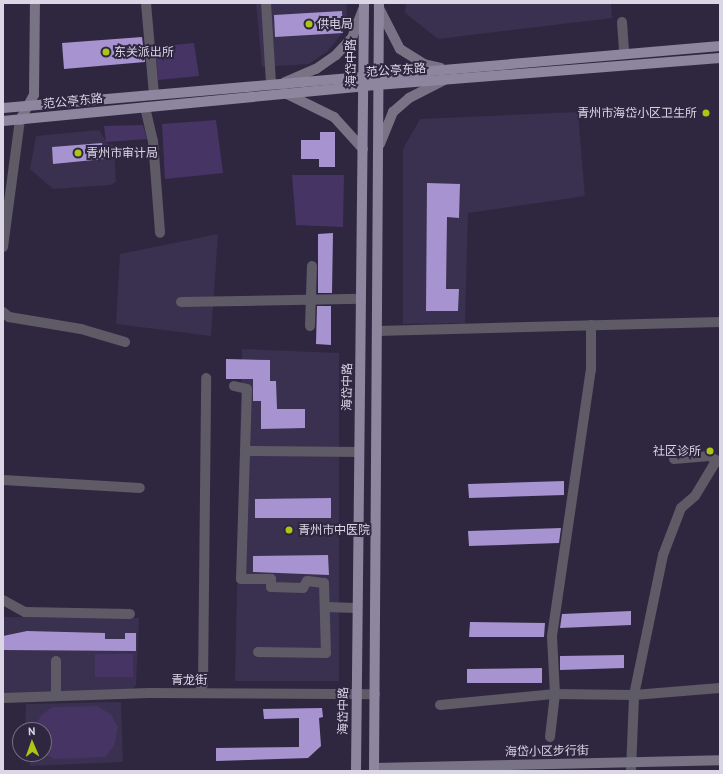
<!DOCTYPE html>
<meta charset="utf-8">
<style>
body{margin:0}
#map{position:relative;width:723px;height:774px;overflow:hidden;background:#2f2740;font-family:"PT Sans","Noto Sans SC",sans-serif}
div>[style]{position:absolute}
.built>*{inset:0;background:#3a304f}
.green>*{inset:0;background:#463464}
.building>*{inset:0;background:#a793cf}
.street>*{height:10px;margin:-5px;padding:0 5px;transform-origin:5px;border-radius:5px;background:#5e5a66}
.secondary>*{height:10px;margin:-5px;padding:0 5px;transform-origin:5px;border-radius:5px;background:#797386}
.primary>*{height:10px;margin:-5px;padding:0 5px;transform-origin:5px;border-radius:5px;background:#8e869f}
.dots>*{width:11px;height:11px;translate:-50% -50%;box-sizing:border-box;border:2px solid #2f2740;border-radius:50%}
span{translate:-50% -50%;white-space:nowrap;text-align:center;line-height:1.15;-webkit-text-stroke:4px #2f2740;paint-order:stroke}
.poi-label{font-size:12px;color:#dbd6e6}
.left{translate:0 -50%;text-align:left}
.right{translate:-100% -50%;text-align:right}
.street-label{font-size:12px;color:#dbd6e6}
.frame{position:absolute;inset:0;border:4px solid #dbd6e6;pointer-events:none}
.north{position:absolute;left:12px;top:722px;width:40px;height:40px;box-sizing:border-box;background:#2f2740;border:1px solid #746d82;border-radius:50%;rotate:358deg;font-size:11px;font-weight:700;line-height:16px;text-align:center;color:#dbd6e6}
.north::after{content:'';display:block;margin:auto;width:14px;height:18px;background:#abc615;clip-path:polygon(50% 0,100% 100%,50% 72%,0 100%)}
</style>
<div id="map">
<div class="built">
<i style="clip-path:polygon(256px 3px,347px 3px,346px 28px,328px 51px,309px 64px,262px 67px)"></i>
<i style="clip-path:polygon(406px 3px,611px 3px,612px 18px,438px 39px,405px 13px)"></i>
<i style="clip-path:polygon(578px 112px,585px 196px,468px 213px,465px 323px,403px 324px,403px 149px,420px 119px)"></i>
<i style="clip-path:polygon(99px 130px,108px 144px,114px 145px,116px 182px,110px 185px,53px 189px,30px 169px,36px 136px)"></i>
<i style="clip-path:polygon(218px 234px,211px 336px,116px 324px,120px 254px)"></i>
<i style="clip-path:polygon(242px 349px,339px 353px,339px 681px,235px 681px)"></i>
<i style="clip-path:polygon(3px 617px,139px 618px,136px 685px,132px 690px,3px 694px)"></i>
<i style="clip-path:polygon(121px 702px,123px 762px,30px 766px,30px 754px,44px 754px,44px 730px,25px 730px,26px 704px)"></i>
</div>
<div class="green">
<i style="clip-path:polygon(194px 43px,199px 76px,158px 80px,155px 47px)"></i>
<i style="clip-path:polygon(216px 120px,223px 173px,165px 179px,162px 124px)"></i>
<i style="clip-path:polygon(143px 125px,147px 139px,106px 142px,104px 126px)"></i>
<i style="clip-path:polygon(292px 175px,344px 175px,343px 227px,296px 225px)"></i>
<i style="clip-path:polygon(95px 654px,133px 654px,133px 677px,95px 677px)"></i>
<i style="clip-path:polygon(96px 706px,111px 714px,118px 727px,114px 746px,105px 757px,54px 759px,44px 754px,44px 730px,34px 730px,41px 715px,53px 707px)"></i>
</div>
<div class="building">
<i style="clip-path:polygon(342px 11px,343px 33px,275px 37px,274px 15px)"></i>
<i style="clip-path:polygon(142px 37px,145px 62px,64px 69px,62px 43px)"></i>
<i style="clip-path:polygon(320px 132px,335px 132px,335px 167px,319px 167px,319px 159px,301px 159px,301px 140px,320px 140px)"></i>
<i style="clip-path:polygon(102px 143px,104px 159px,53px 164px,52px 147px)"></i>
<i style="clip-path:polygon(427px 183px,460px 184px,459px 218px,447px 217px,446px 289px,459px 289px,458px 311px,426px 311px)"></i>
<i style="clip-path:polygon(333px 233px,332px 293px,318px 293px,318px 234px)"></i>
<i style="clip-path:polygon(317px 306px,331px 306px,331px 345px,316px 344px)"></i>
<i style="clip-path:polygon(226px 359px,270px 360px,270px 381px,276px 381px,277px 409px,305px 409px,305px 428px,261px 429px,261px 401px,253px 401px,253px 379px,226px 379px)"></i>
<i style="clip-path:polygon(564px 481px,564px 495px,469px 498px,468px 484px)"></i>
<i style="clip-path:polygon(331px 498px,331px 518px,255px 518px,255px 499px)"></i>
<i style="clip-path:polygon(561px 528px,559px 543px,469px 546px,468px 531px)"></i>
<i style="clip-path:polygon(328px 555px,329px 575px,253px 572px,253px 556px)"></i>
<i style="clip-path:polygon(631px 611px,631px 625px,560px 628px,562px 614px)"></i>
<i style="clip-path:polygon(470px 622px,545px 623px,544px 637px,469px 637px)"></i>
<i style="clip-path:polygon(27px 631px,105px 633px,105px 639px,125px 639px,125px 633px,136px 633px,136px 651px,3px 650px,3px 636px)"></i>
<i style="clip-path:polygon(624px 655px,624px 668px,560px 670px,560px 656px)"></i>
<i style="clip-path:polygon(542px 668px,542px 683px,467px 683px,467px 669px)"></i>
<i style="clip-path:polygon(322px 708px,323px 717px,319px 718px,321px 746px,308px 758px,216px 761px,216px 748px,299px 747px,299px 718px,264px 719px,263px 709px)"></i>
</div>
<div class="street">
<i style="left:146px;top:3px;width:91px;rotate:85deg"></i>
<i style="left:266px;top:3px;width:80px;rotate:86.4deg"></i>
<i style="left:622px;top:22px;width:31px;rotate:86deg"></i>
<i style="left:145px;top:107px;width:35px;rotate:77deg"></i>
<i style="left:153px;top:141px;width:92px;rotate:85.6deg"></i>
<i style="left:3px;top:247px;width:128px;rotate:-82.4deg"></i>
<i style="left:181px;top:302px;width:180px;rotate:-1deg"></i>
<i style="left:3px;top:312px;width:8px;rotate:40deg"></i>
<i style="left:9px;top:317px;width:73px;rotate:9.5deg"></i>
<i style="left:81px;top:329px;width:46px;rotate:16.5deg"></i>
<i style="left:310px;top:326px;width:60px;rotate:-88.1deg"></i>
<i style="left:377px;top:331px;width:343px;rotate:-1.5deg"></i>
<i style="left:234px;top:386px;width:13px;rotate:13deg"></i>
<i style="left:247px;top:389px;width:190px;rotate:91.8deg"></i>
<i style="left:241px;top:579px;width:30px"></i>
<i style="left:271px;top:579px;width:8px;rotate:90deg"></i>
<i style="left:271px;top:587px;width:32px;rotate:2deg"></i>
<i style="left:303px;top:588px;width:8px;rotate:-60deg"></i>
<i style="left:307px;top:581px;width:17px;rotate:7deg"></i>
<i style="left:324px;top:583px;width:70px;rotate:88.4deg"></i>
<i style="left:326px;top:653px;width:68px;rotate:-179.2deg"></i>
<i style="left:245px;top:451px;width:114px;rotate:0.5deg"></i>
<i style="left:674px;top:459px;width:35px;rotate:-5deg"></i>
<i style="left:709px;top:456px;width:13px;rotate:29deg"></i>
<i style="left:3px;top:480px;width:137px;rotate:3.3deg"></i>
<i style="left:3px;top:600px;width:25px;rotate:29deg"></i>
<i style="left:25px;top:612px;width:105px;rotate:1.1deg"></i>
<i style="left:325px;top:607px;width:32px;rotate:2deg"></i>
<i style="left:56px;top:661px;width:35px;rotate:90deg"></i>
<i style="left:199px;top:693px;width:10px;rotate:-66deg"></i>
<i style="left:203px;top:684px;width:306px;rotate:-89.4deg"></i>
<i style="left:3px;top:698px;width:146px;rotate:-2deg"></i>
<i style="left:149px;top:693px;width:226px;rotate:0.3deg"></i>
<i style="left:440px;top:705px;width:116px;rotate:-5.5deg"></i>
<i style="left:555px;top:694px;width:79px;rotate:0.7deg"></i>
<i style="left:634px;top:695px;width:86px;rotate:-4.7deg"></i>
<i style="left:550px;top:737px;width:43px;rotate:-83.4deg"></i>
<i style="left:555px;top:694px;width:58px;rotate:-93deg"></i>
<i style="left:552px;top:636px;width:269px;rotate:-81.7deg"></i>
<i style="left:591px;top:370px;width:45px;rotate:-90deg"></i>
<i style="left:631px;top:771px;width:76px;rotate:-87.7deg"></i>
<i style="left:634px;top:695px;width:143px;rotate:-78.3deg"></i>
<i style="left:663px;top:555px;width:50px;rotate:-69deg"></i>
<i style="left:681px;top:508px;width:18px;rotate:-41deg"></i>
<i style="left:695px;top:496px;width:39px;rotate:-59deg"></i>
</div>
<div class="secondary">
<i style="left:379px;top:8px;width:46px;rotate:62.9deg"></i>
<i style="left:400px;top:49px;width:28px;rotate:32deg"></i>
<i style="left:424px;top:64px;width:17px;rotate:13deg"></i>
<i style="left:285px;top:82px;width:34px;rotate:-23deg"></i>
<i style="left:316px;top:69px;width:24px;rotate:-35deg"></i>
<i style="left:336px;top:55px;width:23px;rotate:-47deg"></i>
<i style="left:352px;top:38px;width:31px;rotate:-69deg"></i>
<i style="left:285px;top:93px;width:55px;rotate:26.1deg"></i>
<i style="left:334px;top:117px;width:43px;rotate:47.8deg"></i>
<i style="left:20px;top:120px;width:29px;rotate:-61deg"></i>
<i style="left:34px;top:95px;width:92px;rotate:-89.4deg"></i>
<i style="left:380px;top:144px;width:35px;rotate:-68deg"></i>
<i style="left:393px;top:112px;width:21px;rotate:-41deg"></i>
<i style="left:409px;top:98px;width:39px;rotate:-27deg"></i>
<i style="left:374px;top:768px;width:346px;rotate:-1.3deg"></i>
</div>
<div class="primary">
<i style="left:3px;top:108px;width:720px;rotate:-4.94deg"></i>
<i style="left:3px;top:121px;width:363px;rotate:-5.5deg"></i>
<i style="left:364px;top:86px;width:357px;rotate:-4.5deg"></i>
<i style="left:356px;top:771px;width:768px;rotate:-89.4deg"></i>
<i style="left:374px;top:771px;width:768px;rotate:-89.63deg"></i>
</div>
<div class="dots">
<i style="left:309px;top:24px;background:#abc615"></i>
<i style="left:106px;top:52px;background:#abc615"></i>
<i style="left:706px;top:113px;background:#abc615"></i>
<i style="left:78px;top:153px;background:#abc615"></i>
<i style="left:710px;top:451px;background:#abc615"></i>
<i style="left:289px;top:530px;background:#abc615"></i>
</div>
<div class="poi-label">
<span class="left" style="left:317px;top:24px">供电局</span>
<span class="left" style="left:114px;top:52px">东关派出所</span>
<span class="right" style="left:697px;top:113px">青州市海岱小区卫生所</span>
<span class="left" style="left:86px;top:153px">青州市审计局</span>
<span class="right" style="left:701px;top:451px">社区诊所</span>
<span class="left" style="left:298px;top:530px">青州市中医院</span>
</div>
<div class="street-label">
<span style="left:351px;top:63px;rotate:-90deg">海岱中路</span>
<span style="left:396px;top:70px;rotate:-4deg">范公亭东路</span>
<span style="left:73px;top:101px;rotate:-6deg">范公亭东路</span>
<span style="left:347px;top:387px;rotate:-89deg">海岱中路</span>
<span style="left:189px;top:680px">青龙街</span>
<span style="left:343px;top:711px;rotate:-89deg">海岱中路</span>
<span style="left:547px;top:751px;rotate:-1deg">海岱小区步行街</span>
</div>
<div class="frame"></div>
<div class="north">N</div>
</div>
